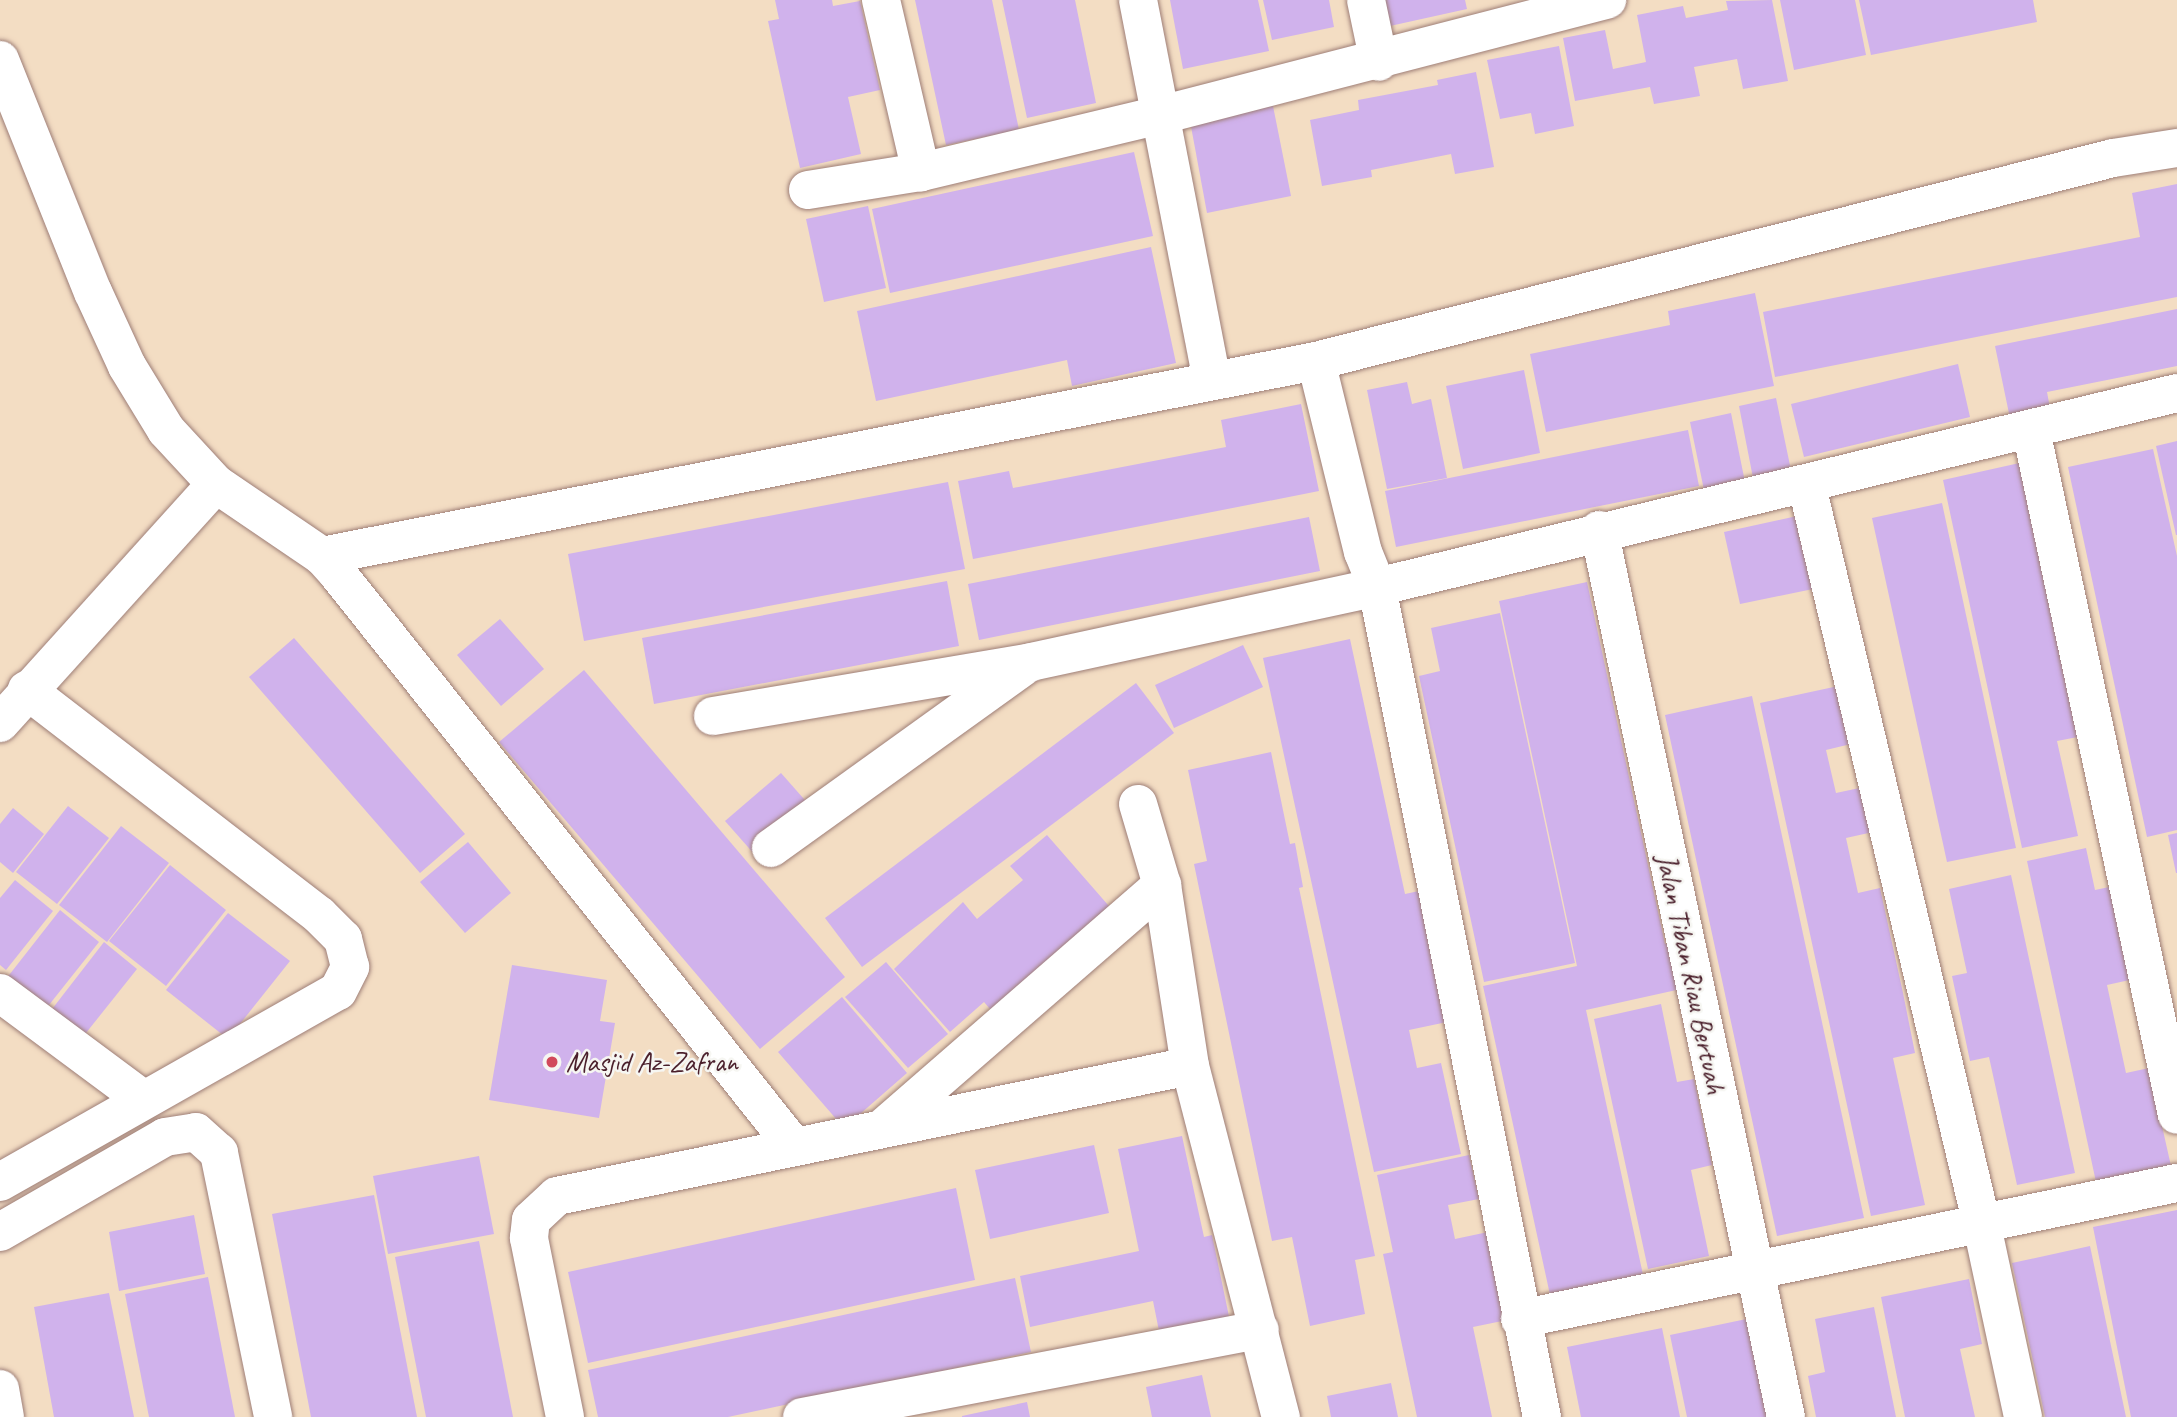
<!DOCTYPE html>
<style>
body{margin:0}
#map{position:relative;width:2177px;height:1417px;overflow:hidden;background:#f3ddc3;font-family:Caveat,sans-serif}
div>[style]{position:absolute}
.building>*{inset:0;background:#d0b2ec}
.roads{filter:drop-shadow(0 0 2px #9e7e77) drop-shadow(0 0 2px #9e7e77)}
.street>*{height:38px;margin:-19px;padding:0 19px;transform-origin:19px;border-radius:19px;background:#fff}
.dots>*{width:19px;height:19px;translate:-50% -50%;box-sizing:border-box;border:4px solid #f6f6f2;border-radius:50%}
span{translate:-50% -50%;white-space:nowrap;text-align:center;line-height:1.15;-webkit-text-stroke:5px #f6f6f2;paint-order:stroke}
.street-label{font-size:28px;color:#4a1f2b}
.poi-label{font-size:28px;color:#4a1f2b}
.left{translate:0 -50%;text-align:left}
</style>
<div id="map">
<div class="building">
<i style="clip-path:polygon(775px 0,832px 0,833px 6px,860px 1px,880px 90px,848px 97px,861px 154px,800px 168px,768px 21px,779px 19px)"></i>
<i style="clip-path:polygon(915px 0,992px 0,1019px 130px,946px 145px)"></i>
<i style="clip-path:polygon(1002px 0,1075px 0,1096px 103px,1027px 118px)"></i>
<i style="clip-path:polygon(1170px 0,1258px 0,1269px 51px,1183px 69px)"></i>
<i style="clip-path:polygon(1263px 0,1329px 0,1334px 27px,1272px 40px)"></i>
<i style="clip-path:polygon(1384px 0,1465px 0,1467px 9px,1390px 26px)"></i>
<i style="clip-path:polygon(1772px 0,1788px 81px,1743px 89px,1737px 59px,1694px 67px,1700px 96px,1654px 104px,1650px 87px,1575px 101px,1563px 38px,1605px 30px,1613px 69px,1646px 62px,1637px 15px,1683px 6px,1686px 18px,1728px 10px,1726px 1px)"></i>
<i style="clip-path:polygon(1780px 0,1855px 0,1866px 55px,1794px 70px)"></i>
<i style="clip-path:polygon(1859px 0,2033px 0,2037px 22px,1871px 55px)"></i>
<i style="clip-path:polygon(1559px 46px,1574px 126px,1535px 134px,1531px 113px,1500px 119px,1487px 60px)"></i>
<i style="clip-path:polygon(1476px 72px,1494px 167px,1455px 174px,1451px 154px,1371px 170px,1372px 177px,1322px 186px,1310px 120px,1359px 110px,1358px 100px,1438px 85px,1437px 80px)"></i>
<i style="clip-path:polygon(1273px 106px,1291px 196px,1207px 213px,1190px 121px)"></i>
<i style="clip-path:polygon(1134px 152px,1153px 236px,890px 293px,872px 209px)"></i>
<i style="clip-path:polygon(2177px 184px,2177px 297px,1775px 377px,1763px 312px,2140px 237px,2132px 193px)"></i>
<i style="clip-path:polygon(868px 206px,886px 288px,824px 302px,806px 219px)"></i>
<i style="clip-path:polygon(1151px 247px,1176px 363px,1072px 386px,1067px 360px,876px 401px,857px 311px)"></i>
<i style="clip-path:polygon(1755px 293px,1774px 386px,1546px 432px,1530px 354px,1670px 325px,1668px 311px)"></i>
<i style="clip-path:polygon(2177px 309px,2177px 366px,2047px 392px,2052px 419px,2012px 428px,1995px 346px)"></i>
<i style="clip-path:polygon(1958px 364px,1970px 417px,1804px 457px,1791px 404px)"></i>
<i style="clip-path:polygon(1524px 370px,1540px 453px,1463px 469px,1446px 386px)"></i>
<i style="clip-path:polygon(1407px 382px,1412px 404px,1431px 399px,1447px 478px,1387px 489px,1367px 390px)"></i>
<i style="clip-path:polygon(1776px 398px,1792px 475px,1754px 483px,1739px 406px)"></i>
<i style="clip-path:polygon(1301px 404px,1319px 491px,973px 559px,958px 481px,1009px 471px,1013px 488px,1226px 447px,1221px 420px)"></i>
<i style="clip-path:polygon(1731px 413px,1746px 487px,1705px 495px,1690px 422px)"></i>
<i style="clip-path:polygon(1688px 430px,1699px 486px,1396px 547px,1385px 491px)"></i>
<i style="clip-path:polygon(2177px 441px,2177px 535px,2176px 535px,2156px 446px)"></i>
<i style="clip-path:polygon(2153px 449px,2177px 556px,2177px 830px,2147px 837px,2068px 467px)"></i>
<i style="clip-path:polygon(2024px 462px,2083px 736px,2057px 741px,2078px 836px,2022px 848px,1943px 480px)"></i>
<i style="clip-path:polygon(948px 482px,965px 569px,584px 641px,568px 554px)"></i>
<i style="clip-path:polygon(1942px 503px,2016px 848px,1947px 862px,1872px 518px)"></i>
<i style="clip-path:polygon(1797px 516px,1813px 589px,1740px 604px,1724px 532px)"></i>
<i style="clip-path:polygon(1309px 517px,1320px 571px,979px 640px,968px 584px)"></i>
<i style="clip-path:polygon(947px 581px,959px 646px,654px 704px,642px 638px)"></i>
<i style="clip-path:polygon(1587px 582px,1665px 944px,1672px 943px,1681px 989px,1586px 1010px,1645px 1284px,1552px 1304px,1483px 986px,1577px 966px,1499px 601px)"></i>
<i style="clip-path:polygon(1500px 613px,1575px 963px,1484px 982px,1419px 676px,1440px 671px,1431px 628px)"></i>
<i style="clip-path:polygon(500px 619px,544px 669px,501px 706px,457px 655px)"></i>
<i style="clip-path:polygon(294px 638px,465px 834px,420px 873px,249px 677px)"></i>
<i style="clip-path:polygon(1350px 639px,1405px 894px,1419px 891px,1447px 1022px,1409px 1030px,1417px 1068px,1441px 1063px,1461px 1154px,1374px 1172px,1263px 658px)"></i>
<i style="clip-path:polygon(1243px 645px,1263px 687px,1174px 728px,1155px 685px)"></i>
<i style="clip-path:polygon(584px 670px,845px 977px,760px 1049px,499px 742px)"></i>
<i style="clip-path:polygon(1136px 683px,1174px 733px,862px 967px,825px 918px)"></i>
<i style="clip-path:polygon(1843px 685px,1855px 743px,1826px 750px,1836px 793px,1864px 787px,1873px 832px,1846px 838px,1858px 893px,1880px 888px,1903px 993px,1915px 1053px,1893px 1058px,1925px 1205px,1871px 1216px,1760px 703px)"></i>
<i style="clip-path:polygon(1752px 696px,1864px 1218px,1777px 1236px,1665px 715px)"></i>
<i style="clip-path:polygon(1271px 752px,1290px 844px,1295px 843px,1303px 887px,1299px 888px,1375px 1256px,1355px 1260px,1365px 1314px,1310px 1326px,1292px 1237px,1272px 1241px,1194px 864px,1207px 861px,1188px 770px)"></i>
<i style="clip-path:polygon(781px 773px,811px 807px,755px 855px,725px 821px)"></i>
<i style="clip-path:polygon(68px 806px,109px 838px,57px 904px,16px 872px)"></i>
<i style="clip-path:polygon(13px 808px,44px 834px,13px 873px,0 862px,0 824px)"></i>
<i style="clip-path:polygon(121px 826px,169px 863px,107px 942px,59px 905px)"></i>
<i style="clip-path:polygon(2177px 833px,2177px 873px,2176px 873px,2168px 835px)"></i>
<i style="clip-path:polygon(1047px 835px,1115px 913px,996px 1016px,984px 1002px,950px 1032px,894px 969px,963px 902px,977px 919px,1023px 880px,1010px 866px)"></i>
<i style="clip-path:polygon(468px 842px,511px 893px,465px 933px,420px 882px)"></i>
<i style="clip-path:polygon(2086px 848px,2095px 890px,2114px 886px,2134px 979px,2107px 985px,2126px 1073px,2149px 1068px,2171px 1166px,2096px 1182px,2027px 861px)"></i>
<i style="clip-path:polygon(170px 865px,226px 910px,166px 986px,109px 941px)"></i>
<i style="clip-path:polygon(2011px 875px,2075px 1173px,2017px 1185px,1989px 1057px,1970px 1061px,1952px 976px,1967px 973px,1949px 889px)"></i>
<i style="clip-path:polygon(15px 880px,53px 911px,6px 970px,0 965px,0 898px)"></i>
<i style="clip-path:polygon(60px 910px,99px 942px,45px 1010px,6px 979px)"></i>
<i style="clip-path:polygon(228px 913px,290px 961px,228px 1039px,166px 990px)"></i>
<i style="clip-path:polygon(104px 942px,137px 969px,82px 1038px,49px 1013px)"></i>
<i style="clip-path:polygon(886px 962px,948px 1034px,908px 1068px,845px 997px)"></i>
<i style="clip-path:polygon(512px 965px,607px 980px,600px 1021px,615px 1023px,599px 1118px,489px 1100px)"></i>
<i style="clip-path:polygon(842px 997px,907px 1073px,844px 1128px,778px 1052px)"></i>
<i style="clip-path:polygon(1661px 1004px,1677px 1082px,1694px 1079px,1712px 1165px,1691px 1170px,1709px 1256px,1648px 1269px,1594px 1019px)"></i>
<i style="clip-path:polygon(1182px 1136px,1204px 1237px,1212px 1235px,1231px 1326px,1161px 1341px,1153px 1301px,1030px 1327px,1020px 1276px,1139px 1251px,1118px 1149px)"></i>
<i style="clip-path:polygon(1094px 1145px,1109px 1213px,990px 1239px,975px 1170px)"></i>
<i style="clip-path:polygon(1469px 1155px,1479px 1199px,1448px 1205px,1455px 1239px,1488px 1232px,1507px 1320px,1473px 1327px,1492px 1417px,1417px 1417px,1383px 1254px,1393px 1252px,1377px 1175px)"></i>
<i style="clip-path:polygon(479px 1156px,494px 1234px,388px 1254px,373px 1176px)"></i>
<i style="clip-path:polygon(956px 1188px,975px 1280px,588px 1363px,568px 1272px)"></i>
<i style="clip-path:polygon(374px 1195px,417px 1417px,311px 1417px,272px 1214px)"></i>
<i style="clip-path:polygon(2177px 1210px,2177px 1417px,2131px 1417px,2093px 1227px)"></i>
<i style="clip-path:polygon(194px 1215px,205px 1274px,119px 1291px,109px 1232px)"></i>
<i style="clip-path:polygon(479px 1241px,513px 1417px,426px 1417px,395px 1257px)"></i>
<i style="clip-path:polygon(2090px 1246px,2126px 1417px,2045px 1417px,2012px 1263px)"></i>
<i style="clip-path:polygon(208px 1277px,235px 1417px,149px 1417px,125px 1294px)"></i>
<i style="clip-path:polygon(1015px 1278px,1031px 1352px,728px 1417px,598px 1417px,588px 1370px)"></i>
<i style="clip-path:polygon(1969px 1279px,1982px 1344px,1960px 1349px,1975px 1417px,1905px 1417px,1881px 1297px)"></i>
<i style="clip-path:polygon(109px 1293px,134px 1417px,54px 1417px,34px 1307px)"></i>
<i style="clip-path:polygon(1874px 1307px,1896px 1417px,1816px 1417px,1808px 1376px,1825px 1372px,1815px 1319px)"></i>
<i style="clip-path:polygon(1756px 1317px,1776px 1417px,1687px 1417px,1670px 1335px)"></i>
<i style="clip-path:polygon(1662px 1328px,1680px 1417px,1581px 1417px,1567px 1347px)"></i>
<i style="clip-path:polygon(1202px 1375px,1211px 1417px,1152px 1417px,1146px 1387px)"></i>
<i style="clip-path:polygon(1391px 1383px,1398px 1417px,1331px 1417px,1327px 1396px)"></i>
<i style="clip-path:polygon(1027px 1402px,1030px 1417px,962px 1417px,962px 1416px)"></i>
</div>
<div class="roads">
<div class="street">
<i style="left:881px;top:0;width:177px;rotate:76.9deg"></i>
<i style="left:1138px;top:0;width:388px;rotate:79deg"></i>
<i style="left:1366px;top:0;width:63px;rotate:78.2deg"></i>
<i style="left:0;top:60px;width:250px;rotate:68.2deg"></i>
<i style="left:93px;top:292px;width:81px;rotate:65.3deg"></i>
<i style="left:127px;top:366px;width:75px;rotate:58.6deg"></i>
<i style="left:166px;top:430px;width:74px;rotate:47.2deg"></i>
<i style="left:216px;top:484px;width:128px;rotate:34.2deg"></i>
<i style="left:322px;top:556px;width:24px;rotate:48deg"></i>
<i style="left:338px;top:574px;width:729px;rotate:51.46deg"></i>
<i style="left:808px;top:190px;width:114px;rotate:-9.1deg"></i>
<i style="left:921px;top:172px;width:247px;rotate:-13.4deg"></i>
<i style="left:1161px;top:115px;width:461px;rotate:-14.5deg"></i>
<i style="left:1316px;top:361px;width:197px;rotate:76.2deg"></i>
<i style="left:1363px;top:552px;width:38px;rotate:68deg"></i>
<i style="left:1377px;top:587px;width:846px;rotate:78.76deg"></i>
<i style="left:2031px;top:430px;width:700px;rotate:77.97deg"></i>
<i style="left:1807px;top:486px;width:755px;rotate:76.68deg"></i>
<i style="left:1981px;top:1221px;width:200px;rotate:77.9deg"></i>
<i style="left:1599px;top:530px;width:906px;rotate:78.1deg"></i>
<i style="left:322px;top:556px;width:1013px;rotate:-11.1deg"></i>
<i style="left:1316px;top:361px;width:822px;rotate:-14.29deg"></i>
<i style="left:2113px;top:158px;width:65px;rotate:-8.9deg"></i>
<i style="left:713px;top:716px;width:323px;rotate:-9.6deg"></i>
<i style="left:1031px;top:662px;width:354px;rotate:-12.2deg"></i>
<i style="left:1377px;top:587px;width:823px;rotate:-13.63deg"></i>
<i style="left:0;top:723px;width:322px;rotate:-47.9deg"></i>
<i style="left:1138px;top:804px;width:84px;rotate:73.5deg"></i>
<i style="left:1162px;top:885px;width:183px;rotate:81.2deg"></i>
<i style="left:1190px;top:1066px;width:363px;rotate:75.5deg"></i>
<i style="left:771px;top:848px;width:310px;rotate:-35.7deg"></i>
<i style="left:0;top:993px;width:179px;rotate:36.6deg"></i>
<i style="left:886px;top:1125px;width:366px;rotate:-41deg"></i>
<i style="left:0;top:1182px;width:388px;rotate:-29.5deg"></i>
<i style="left:338px;top:991px;width:27px;rotate:-63deg"></i>
<i style="left:350px;top:967px;width:29px;rotate:-104deg"></i>
<i style="left:343px;top:939px;width:34px;rotate:-135deg"></i>
<i style="left:319px;top:915px;width:369px;rotate:-142.4deg"></i>
<i style="left:0;top:1232px;width:190px;rotate:-29.9deg"></i>
<i style="left:165px;top:1137px;width:31px;rotate:-9deg"></i>
<i style="left:196px;top:1132px;width:31px;rotate:42deg"></i>
<i style="left:219px;top:1153px;width:269px;rotate:78.4deg"></i>
<i style="left:1520px;top:1319px;width:671px;rotate:-11.7deg"></i>
<i style="left:0;top:1389px;width:28px;rotate:80deg"></i>
<i style="left:565px;top:1417px;width:183px;rotate:-101.4deg"></i>
<i style="left:529px;top:1238px;width:18px;rotate:-84deg"></i>
<i style="left:531px;top:1220px;width:35px;rotate:-43deg"></i>
<i style="left:557px;top:1196px;width:646px;rotate:-11.61deg"></i>
<i style="left:802px;top:1417px;width:466px;rotate:-10.8deg"></i>
</div>
</div>
<div class="dots">
<i style="left:552px;top:1062px;background:#d1495b"></i>
</div>
<div class="street-label">
<span style="left:1691px;top:974px;rotate:78deg">Jalan Tiban Riau Bertuah</span>
</div>
<div class="poi-label">
<span class="left" style="left:566px;top:1062px">Masjid Az-Zafran</span>
</div>
</div>
